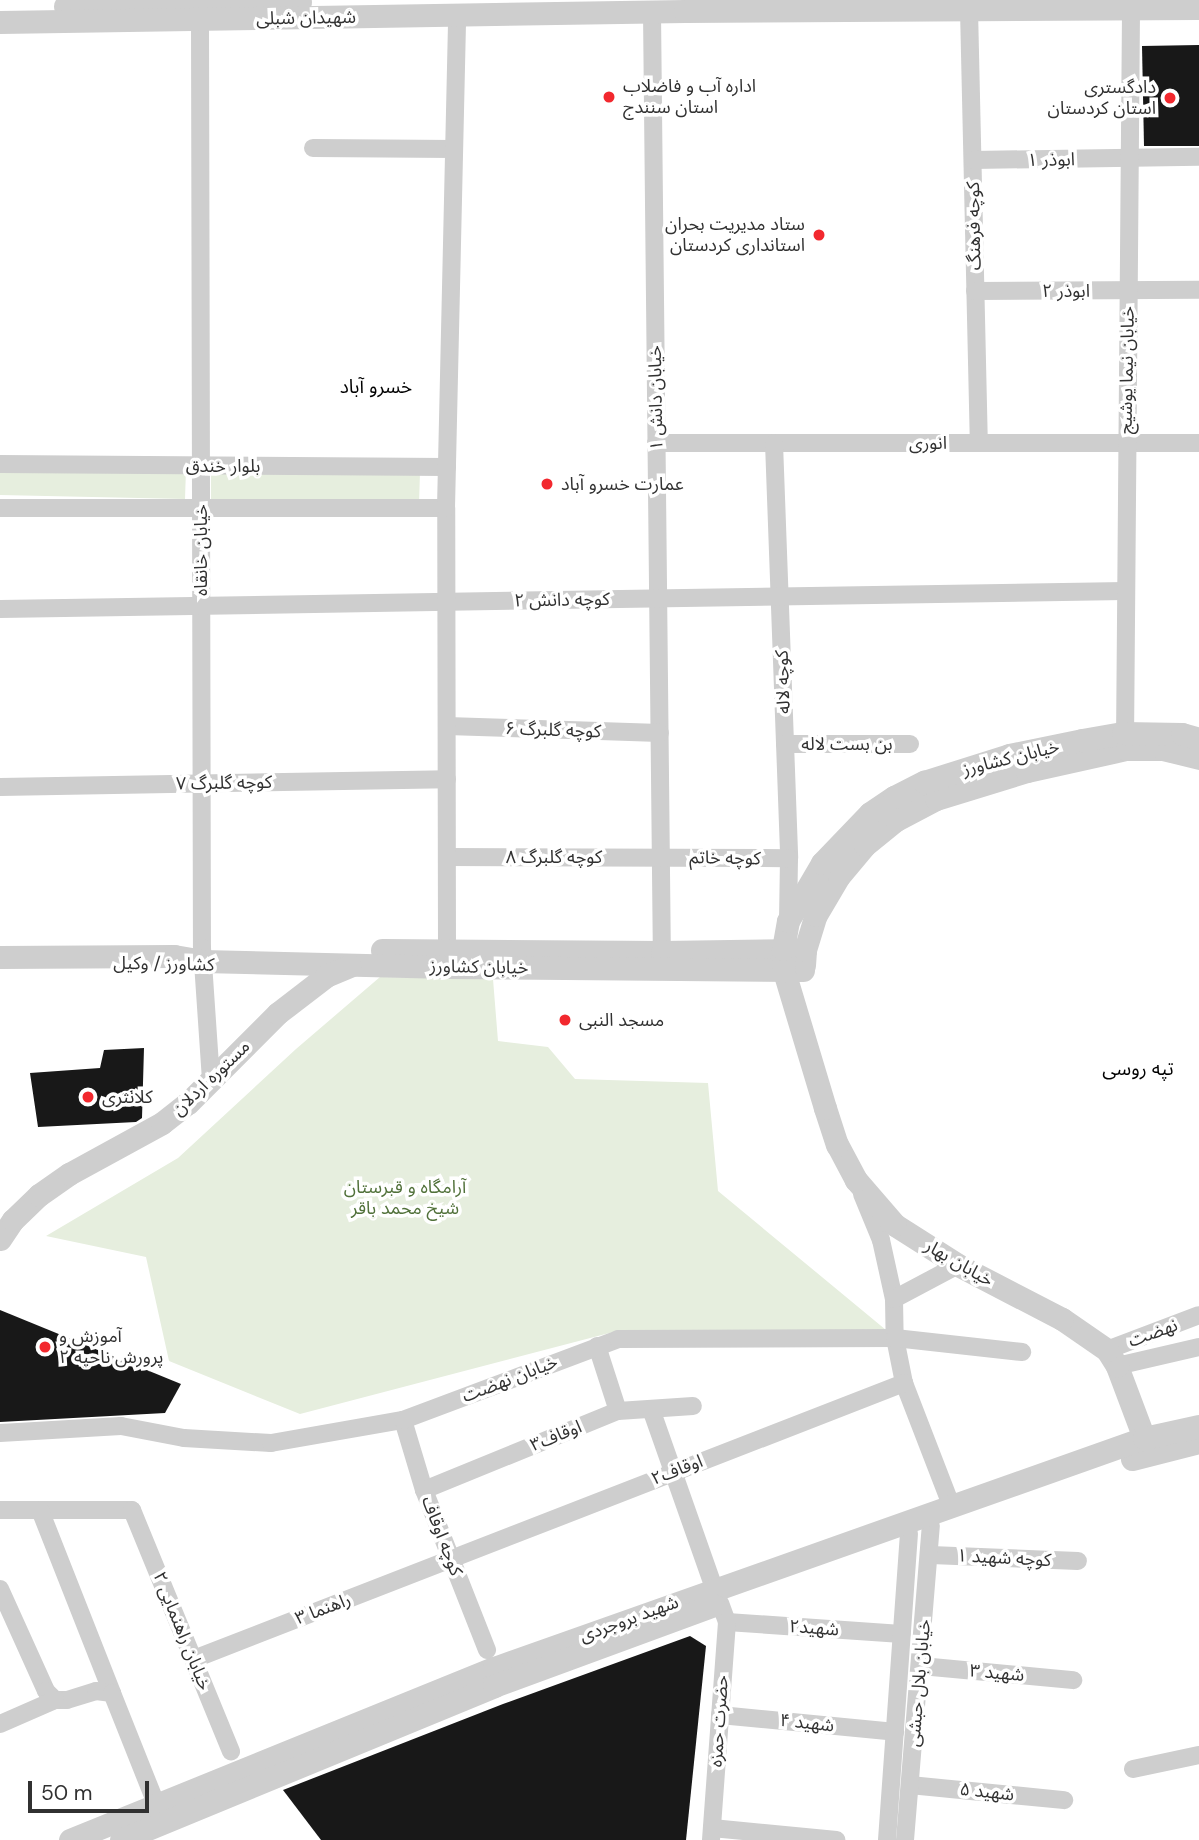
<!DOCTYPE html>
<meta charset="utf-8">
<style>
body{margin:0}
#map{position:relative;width:1199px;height:1840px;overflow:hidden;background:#fff;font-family:"DM Sans","Noto Sans Arabic",sans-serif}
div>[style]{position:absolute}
.green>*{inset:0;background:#e6eede}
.building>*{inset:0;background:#181818}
.minor>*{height:18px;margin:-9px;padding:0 9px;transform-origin:9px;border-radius:9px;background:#cecece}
.tertiary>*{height:23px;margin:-11.5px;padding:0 11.5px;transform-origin:11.5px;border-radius:11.5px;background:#cecece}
.dots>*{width:19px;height:19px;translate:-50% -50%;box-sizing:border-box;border:4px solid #fff;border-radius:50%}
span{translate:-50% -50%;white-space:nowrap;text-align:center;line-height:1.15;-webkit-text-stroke:7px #fff;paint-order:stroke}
.street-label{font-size:18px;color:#313131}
.poi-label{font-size:18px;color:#313131}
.left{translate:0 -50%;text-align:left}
.right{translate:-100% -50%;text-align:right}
.park-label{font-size:18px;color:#51713a}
.neighbourhood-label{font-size:19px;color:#000}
.scale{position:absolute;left:28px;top:1781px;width:121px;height:32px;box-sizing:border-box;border:4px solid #313131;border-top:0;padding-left:9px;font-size:21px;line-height:24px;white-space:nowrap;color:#313131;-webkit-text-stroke:5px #fff;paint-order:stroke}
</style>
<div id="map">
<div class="green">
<i style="clip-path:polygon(0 465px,186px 469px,185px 499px,0 495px)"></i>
<i style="clip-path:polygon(211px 470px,420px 473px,419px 504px,211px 501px)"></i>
<i style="clip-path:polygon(380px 977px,493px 979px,498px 1041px,548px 1047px,575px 1079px,708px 1083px,718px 1191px,886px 1330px,617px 1331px,300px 1414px,169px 1361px,146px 1257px,46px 1236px,178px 1158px,296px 1049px)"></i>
</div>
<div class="building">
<i style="clip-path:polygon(1199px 45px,1199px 146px,1144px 146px,1142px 46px)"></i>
<i style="clip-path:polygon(144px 1048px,142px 1118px,136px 1122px,38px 1127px,30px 1073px,100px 1068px,104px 1050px)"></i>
<i style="clip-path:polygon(0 1310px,181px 1384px,165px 1413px,0 1422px)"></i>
<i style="clip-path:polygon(690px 1636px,706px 1646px,686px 1840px,321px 1840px,283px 1790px,503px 1704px)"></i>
</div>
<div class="minor">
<i style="left:969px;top:9px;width:434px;rotate:88.7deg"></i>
<i style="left:652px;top:12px;width:952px;rotate:89.4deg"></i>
<i style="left:200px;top:19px;width:929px;rotate:89.88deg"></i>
<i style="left:202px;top:948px;width:132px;rotate:86.1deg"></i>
<i style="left:313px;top:148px;width:141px;rotate:0.4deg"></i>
<i style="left:973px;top:160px;width:226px;rotate:-0.8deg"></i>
<i style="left:975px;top:291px;width:224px;rotate:-0.3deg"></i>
<i style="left:656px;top:443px;width:543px"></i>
<i style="left:774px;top:443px;width:415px;rotate:87.9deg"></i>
<i style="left:789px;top:858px;width:63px;rotate:90.9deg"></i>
<i style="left:0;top:464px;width:447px;rotate:0.4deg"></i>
<i style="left:0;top:508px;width:446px"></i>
<i style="left:0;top:609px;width:1125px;rotate:-0.92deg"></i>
<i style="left:447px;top:726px;width:213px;rotate:1.9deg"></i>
<i style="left:1125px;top:743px;width:735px;rotate:-89.53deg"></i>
<i style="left:785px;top:744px;width:125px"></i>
<i style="left:0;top:787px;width:447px;rotate:-1deg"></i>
<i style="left:447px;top:857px;width:342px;rotate:0.2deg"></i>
<i style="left:447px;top:950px;width:442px;rotate:-90.1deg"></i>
<i style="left:446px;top:508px;width:493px;rotate:-88.7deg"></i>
<i style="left:862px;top:1194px;width:50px;rotate:67.6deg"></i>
<i style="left:881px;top:1240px;width:60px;rotate:77.6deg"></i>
<i style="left:894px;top:1299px;width:39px;rotate:89deg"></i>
<i style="left:895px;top:1338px;width:46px;rotate:78.7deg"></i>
<i style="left:904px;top:1383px;width:131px;rotate:68.9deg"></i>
<i style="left:894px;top:1299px;width:72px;rotate:-28deg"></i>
<i style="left:597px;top:1346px;width:68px;rotate:72.1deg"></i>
<i style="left:1107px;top:1350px;width:98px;rotate:-20.8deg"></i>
<i style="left:1117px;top:1366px;width:84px;rotate:-13deg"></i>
<i style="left:651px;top:1409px;width:190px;rotate:70.6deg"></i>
<i style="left:403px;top:1420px;width:73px;rotate:73.3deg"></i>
<i style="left:424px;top:1490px;width:172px;rotate:68.5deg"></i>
<i style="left:0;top:1433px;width:121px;rotate:-3.3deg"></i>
<i style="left:121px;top:1426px;width:64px;rotate:10.8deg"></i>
<i style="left:184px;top:1438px;width:87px;rotate:3.3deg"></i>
<i style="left:271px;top:1443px;width:134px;rotate:-9.9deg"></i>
<i style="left:403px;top:1420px;width:230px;rotate:-20.6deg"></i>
<i style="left:618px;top:1339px;width:277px;rotate:-0.2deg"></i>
<i style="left:895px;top:1338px;width:128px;rotate:6.3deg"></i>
<i style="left:424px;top:1490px;width:209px;rotate:-22.2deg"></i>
<i style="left:618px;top:1411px;width:75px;rotate:-3.8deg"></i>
<i style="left:0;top:1510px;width:132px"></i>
<i style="left:132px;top:1510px;width:261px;rotate:67.7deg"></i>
<i style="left:40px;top:1510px;width:197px;rotate:68.5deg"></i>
<i style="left:931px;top:1555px;width:147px;rotate:2.3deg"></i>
<i style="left:0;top:1589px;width:112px;rotate:65.7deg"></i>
<i style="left:46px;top:1691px;width:13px;rotate:45deg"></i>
<i style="left:55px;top:1700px;width:12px"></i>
<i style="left:67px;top:1700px;width:30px;rotate:-17deg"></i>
<i style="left:96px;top:1691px;width:16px;rotate:7deg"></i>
<i style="left:112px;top:1693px;width:132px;rotate:68.3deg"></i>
<i style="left:727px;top:1622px;width:175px;rotate:3.9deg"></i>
<i style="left:194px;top:1659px;width:762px;rotate:-21.24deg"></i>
<i style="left:921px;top:1666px;width:153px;rotate:5.3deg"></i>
<i style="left:720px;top:1715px;width:176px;rotate:5.5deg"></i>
<i style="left:0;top:1724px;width:60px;rotate:-23.6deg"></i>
<i style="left:1133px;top:1769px;width:67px;rotate:-12deg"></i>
<i style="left:910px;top:1785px;width:155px;rotate:5.6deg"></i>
<i style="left:712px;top:1828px;width:125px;rotate:5.5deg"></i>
<i style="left:711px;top:1840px;width:219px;rotate:-85.8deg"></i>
<i style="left:727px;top:1622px;width:20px;rotate:-110deg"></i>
<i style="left:887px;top:1840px;width:307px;rotate:-85.9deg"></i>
<i style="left:905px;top:1840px;width:315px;rotate:-85.3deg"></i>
</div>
<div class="tertiary">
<i style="left:65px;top:6px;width:235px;rotate:-1deg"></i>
<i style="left:0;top:22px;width:685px;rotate:-0.92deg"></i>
<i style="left:685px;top:11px;width:514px;rotate:-0.33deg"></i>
<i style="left:382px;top:950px;width:280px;rotate:0.4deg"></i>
<i style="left:662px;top:952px;width:143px;rotate:-0.8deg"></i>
<i style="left:0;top:957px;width:174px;rotate:-0.3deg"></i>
<i style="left:174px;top:956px;width:28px;rotate:10deg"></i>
<i style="left:202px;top:961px;width:245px;rotate:1.4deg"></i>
<i style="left:447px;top:967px;width:356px;rotate:0.5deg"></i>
<i style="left:804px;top:965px;width:15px;rotate:-86deg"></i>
<i style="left:805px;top:950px;width:37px;rotate:-73deg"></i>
<i style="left:816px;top:915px;width:45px;rotate:-59.5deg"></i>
<i style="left:839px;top:876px;width:40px;rotate:-50deg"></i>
<i style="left:865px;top:845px;width:40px;rotate:-39deg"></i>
<i style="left:896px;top:820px;width:45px;rotate:-27.7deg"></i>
<i style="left:936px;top:799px;width:95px;rotate:-17.1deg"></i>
<i style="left:1027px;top:771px;width:101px;rotate:-12.5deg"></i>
<i style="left:1126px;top:749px;width:37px"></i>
<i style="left:1163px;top:749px;width:37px;rotate:14deg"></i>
<i style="left:0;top:1239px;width:23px;rotate:-56deg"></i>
<i style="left:13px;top:1220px;width:36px;rotate:-44deg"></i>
<i style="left:39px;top:1195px;width:37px;rotate:-35deg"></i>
<i style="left:69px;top:1174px;width:106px;rotate:-28.7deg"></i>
<i style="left:162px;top:1123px;width:33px;rotate:-38deg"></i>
<i style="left:188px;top:1103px;width:127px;rotate:-45deg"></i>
<i style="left:278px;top:1013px;width:61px;rotate:-37.6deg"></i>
<i style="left:326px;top:976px;width:26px;rotate:-23deg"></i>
<i style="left:1146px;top:1452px;width:14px;rotate:-98deg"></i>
<i style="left:1144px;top:1438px;width:77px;rotate:-110.6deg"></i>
<i style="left:1117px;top:1366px;width:19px;rotate:-122deg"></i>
<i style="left:1107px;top:1350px;width:55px;rotate:-145.4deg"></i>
<i style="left:1062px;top:1319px;width:117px;rotate:-152.6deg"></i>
<i style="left:958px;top:1265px;width:75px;rotate:-147.6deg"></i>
<i style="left:895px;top:1225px;width:60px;rotate:-130.9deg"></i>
<i style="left:856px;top:1180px;width:40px;rotate:-118deg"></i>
<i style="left:837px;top:1145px;width:39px;rotate:-108deg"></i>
<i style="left:825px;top:1108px;width:143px;rotate:-106.7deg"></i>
<i style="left:784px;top:971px;width:22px;rotate:-93deg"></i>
<i style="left:783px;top:949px;width:28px;rotate:-80deg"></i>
<i style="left:788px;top:921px;width:67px;rotate:-59.6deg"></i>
<i style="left:822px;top:863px;width:69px;rotate:-46.2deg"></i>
<i style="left:870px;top:813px;width:29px;rotate:-34deg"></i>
<i style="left:894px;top:797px;width:34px;rotate:-27deg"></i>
<i style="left:924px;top:782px;width:89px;rotate:-17.6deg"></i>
<i style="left:1009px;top:755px;width:75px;rotate:-11.6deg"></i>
<i style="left:1082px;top:740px;width:42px;rotate:-9.7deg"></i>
<i style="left:1123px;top:733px;width:59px;rotate:1deg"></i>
<i style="left:1182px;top:734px;width:18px;rotate:16deg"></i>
<i style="left:1132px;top:1459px;width:69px;rotate:-14.2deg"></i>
<i style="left:70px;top:1840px;width:458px;rotate:-22.1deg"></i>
<i style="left:494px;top:1668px;width:689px;rotate:-19.49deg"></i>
<i style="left:1144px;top:1438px;width:56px;rotate:-12.3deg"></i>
<i style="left:121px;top:1840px;width:404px;rotate:-22.4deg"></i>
<i style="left:494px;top:1686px;width:234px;rotate:-20.2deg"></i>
</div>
<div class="dots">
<i style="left:609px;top:97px;background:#f2282e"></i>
<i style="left:1170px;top:98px;background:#f2282e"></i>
<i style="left:819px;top:235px;background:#f2282e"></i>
<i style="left:547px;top:484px;background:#f2282e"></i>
<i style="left:565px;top:1020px;background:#f2282e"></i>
<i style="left:88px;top:1097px;background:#f2282e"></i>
<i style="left:45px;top:1347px;background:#f2282e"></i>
</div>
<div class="street-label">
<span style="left:306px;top:18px;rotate:-1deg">شهیدان شبلی</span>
<span style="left:1051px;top:160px;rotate:-1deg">ابوذر ۱</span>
<span style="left:974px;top:226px;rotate:-91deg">کوچه فرهنگ</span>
<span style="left:1066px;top:291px">ابوذر ۲</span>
<span style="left:1127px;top:370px;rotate:-89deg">خیابان نیما یوشیج</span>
<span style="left:656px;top:398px;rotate:-91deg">خیابان دانش ۱</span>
<span style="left:928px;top:443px">انوری</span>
<span style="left:223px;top:466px">بلوار خندق</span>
<span style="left:201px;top:550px;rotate:-90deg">خیابان خانقاه</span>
<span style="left:562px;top:600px;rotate:-1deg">کوچه دانش ۲</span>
<span style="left:783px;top:682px;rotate:-92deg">کوچه لاله</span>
<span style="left:553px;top:730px;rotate:2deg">کوچه گلبرگ ۶</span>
<span style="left:847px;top:744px">بن بست لاله</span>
<span style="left:1011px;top:758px;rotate:-14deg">خیابان کشاورز</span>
<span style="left:224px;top:783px;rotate:-1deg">کوچه گلبرگ ۷</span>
<span style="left:554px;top:857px">کوچه گلبرگ ۸</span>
<span style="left:725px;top:858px;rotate:1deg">کوچه خاتم</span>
<span style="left:164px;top:964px;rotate:1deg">کشاورز / وکیل</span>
<span style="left:479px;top:967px;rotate:1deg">خیابان کشاورز</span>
<span style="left:211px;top:1078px;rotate:-44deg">مستوره اردلان</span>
<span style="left:959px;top:1263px;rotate:30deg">خیابان بهار</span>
<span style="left:1153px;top:1333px;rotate:-20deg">نهضت</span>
<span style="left:510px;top:1379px;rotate:-21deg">خیابان نهضت</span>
<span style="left:556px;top:1436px;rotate:-22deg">اوقاف۳</span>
<span style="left:677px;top:1470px;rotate:-21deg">اوقاف۲</span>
<span style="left:442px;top:1536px;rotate:69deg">کوچه اوقاف</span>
<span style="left:1004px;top:1558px;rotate:3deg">کوچه شهید ۱</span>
<span style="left:323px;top:1609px;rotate:-21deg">راهنما ۳</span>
<span style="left:629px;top:1619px;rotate:-20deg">شهید بروجردی</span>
<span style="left:814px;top:1628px;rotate:4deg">شهید۲</span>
<span style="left:182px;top:1631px;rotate:68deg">خیابان راهنمایی ۲</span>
<span style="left:997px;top:1673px;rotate:5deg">شهید ۳</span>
<span style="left:919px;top:1683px;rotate:-85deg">خیابان بلال حبشی</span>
<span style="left:719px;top:1721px;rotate:-86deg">حضرت حمزه</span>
<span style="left:807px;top:1723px;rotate:6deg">شهید ۴</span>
<span style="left:987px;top:1792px;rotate:6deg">شهید ۵</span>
</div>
<div class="poi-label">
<span class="left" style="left:623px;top:97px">اداره آب و فاضلاب<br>استان سنندج</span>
<span class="right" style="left:1156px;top:98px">دادگستری<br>استان کردستان</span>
<span class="right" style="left:805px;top:235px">ستاد مدیریت بحران<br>استانداری کردستان</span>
<span class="left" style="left:561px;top:484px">عمارت خسرو آباد</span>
<span class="left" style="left:579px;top:1020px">مسجد النبی</span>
<span class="left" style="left:102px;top:1097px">کلانتری</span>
<span class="left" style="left:59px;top:1347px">آموزش و<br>پرورش ناحیه ۲</span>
</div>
<div class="park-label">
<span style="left:405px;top:1198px">آرامگاه و قبرستان<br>شیخ محمد باقر</span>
</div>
<div class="neighbourhood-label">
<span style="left:376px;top:387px">خسرو آباد</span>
<span style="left:1138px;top:1069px">تپه روسی</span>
</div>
<div class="scale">50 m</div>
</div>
